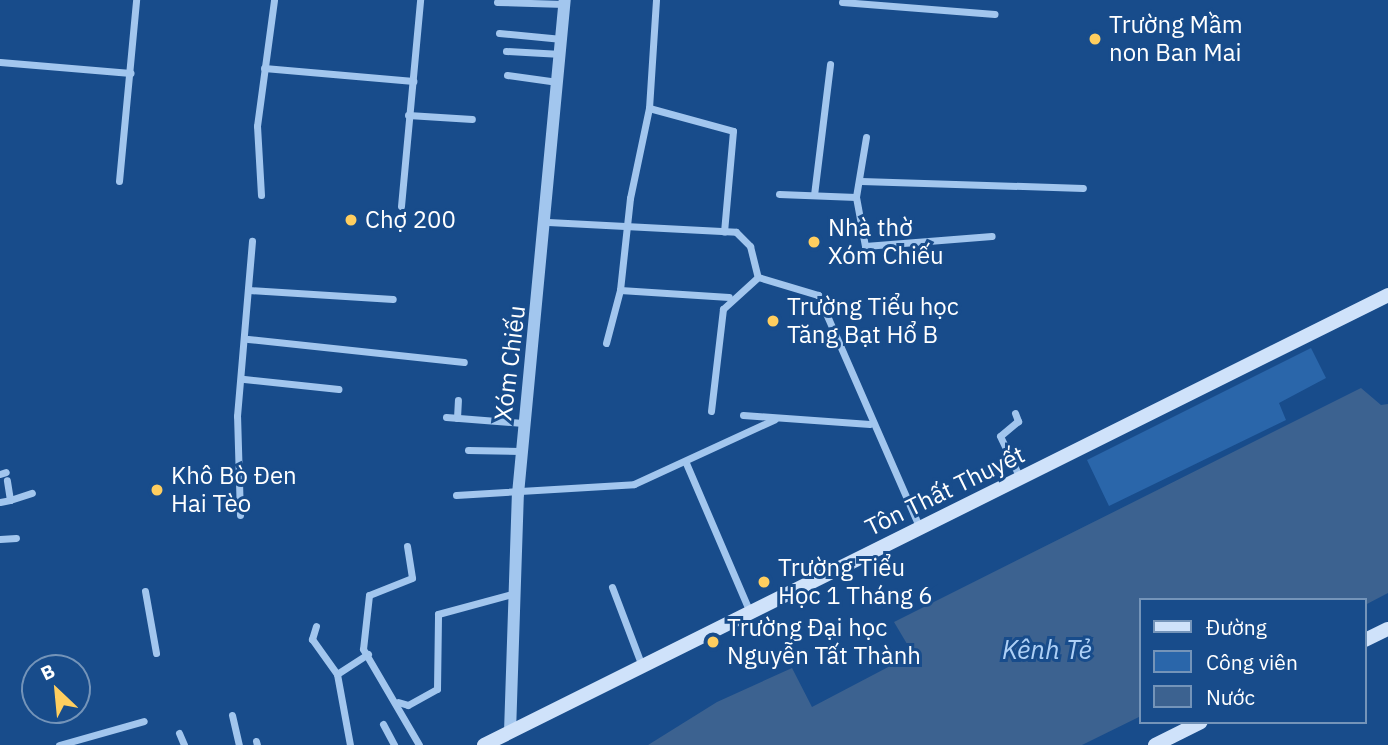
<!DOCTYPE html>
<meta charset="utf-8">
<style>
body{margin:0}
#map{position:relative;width:1388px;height:745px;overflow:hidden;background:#184c8b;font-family:"IBM Plex Sans",sans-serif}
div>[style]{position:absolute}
.green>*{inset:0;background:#2a66aa}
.water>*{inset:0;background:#3c6290}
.minor>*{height:7px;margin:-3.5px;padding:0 3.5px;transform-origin:3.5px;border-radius:3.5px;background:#a2c6ee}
.tertiary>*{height:12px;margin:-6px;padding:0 6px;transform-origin:6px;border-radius:6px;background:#a2c6ee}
.secondary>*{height:14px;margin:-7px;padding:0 7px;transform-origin:7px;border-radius:7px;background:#cfe2fa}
.dots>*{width:19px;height:19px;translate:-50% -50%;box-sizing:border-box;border:4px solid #184c8b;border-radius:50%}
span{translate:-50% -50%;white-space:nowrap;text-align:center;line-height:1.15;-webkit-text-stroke:6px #184c8b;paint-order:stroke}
.poi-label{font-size:24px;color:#fff}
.left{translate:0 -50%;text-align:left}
.street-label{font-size:24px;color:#fff}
.water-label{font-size:26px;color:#aed0f6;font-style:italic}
.legend{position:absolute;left:1139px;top:598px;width:228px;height:126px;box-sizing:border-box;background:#184c8b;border:2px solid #7494b9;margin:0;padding:9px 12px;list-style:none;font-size:21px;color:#fff}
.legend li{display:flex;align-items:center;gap:14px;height:35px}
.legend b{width:35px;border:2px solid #7494b9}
.north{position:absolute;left:21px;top:654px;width:70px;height:70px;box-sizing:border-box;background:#184c8b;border:2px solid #7494b9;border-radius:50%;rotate:334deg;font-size:19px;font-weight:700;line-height:28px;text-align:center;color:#fff}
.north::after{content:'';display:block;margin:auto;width:24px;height:32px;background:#ffce5f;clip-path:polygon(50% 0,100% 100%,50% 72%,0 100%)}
</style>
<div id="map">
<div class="green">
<i style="clip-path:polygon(1311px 348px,1326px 378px,1279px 403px,1286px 420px,1109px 506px,1087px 460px)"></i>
</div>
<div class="water">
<i style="clip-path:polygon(1361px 388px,1381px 405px,1388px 404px,1388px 593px,1365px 605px,1141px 600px,1141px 716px,1082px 745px,648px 745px,717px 702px,792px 668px,812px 707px,913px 654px,894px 622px)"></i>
</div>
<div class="minor">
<i style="left:656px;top:0;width:108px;rotate:93.7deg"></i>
<i style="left:649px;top:108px;width:92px;rotate:101.9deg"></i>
<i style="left:630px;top:198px;width:93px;rotate:96.2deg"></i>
<i style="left:620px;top:290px;width:109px;rotate:3.7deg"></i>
<i style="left:497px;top:2px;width:67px;rotate:1.7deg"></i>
<i style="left:842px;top:2px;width:153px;rotate:4.5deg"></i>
<i style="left:499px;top:33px;width:63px;rotate:5.4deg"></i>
<i style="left:506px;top:51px;width:55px;rotate:3.1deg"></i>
<i style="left:0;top:62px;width:131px;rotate:4.8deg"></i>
<i style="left:264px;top:68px;width:150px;rotate:5deg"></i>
<i style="left:507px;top:75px;width:51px;rotate:7.8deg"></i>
<i style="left:649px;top:108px;width:87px;rotate:15.3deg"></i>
<i style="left:733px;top:131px;width:101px;rotate:95.1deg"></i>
<i style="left:408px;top:115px;width:64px;rotate:3.6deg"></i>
<i style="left:866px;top:137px;width:61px;rotate:99.5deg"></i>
<i style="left:856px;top:197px;width:50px;rotate:79.6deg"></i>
<i style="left:865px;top:246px;width:127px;rotate:-4.5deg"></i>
<i style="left:119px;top:181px;width:182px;rotate:-84.6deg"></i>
<i style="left:861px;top:181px;width:222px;rotate:1.8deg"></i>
<i style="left:779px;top:194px;width:77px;rotate:2.2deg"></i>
<i style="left:261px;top:195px;width:69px;rotate:-93.3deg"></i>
<i style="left:257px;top:126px;width:127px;rotate:-82.3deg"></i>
<i style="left:814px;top:195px;width:132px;rotate:-83deg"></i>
<i style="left:401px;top:206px;width:207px;rotate:-84.7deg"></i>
<i style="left:548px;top:222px;width:188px;rotate:3deg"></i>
<i style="left:736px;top:232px;width:20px;rotate:45deg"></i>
<i style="left:750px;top:246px;width:32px;rotate:76deg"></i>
<i style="left:758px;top:277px;width:63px;rotate:16.7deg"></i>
<i style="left:818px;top:295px;width:254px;rotate:66.4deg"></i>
<i style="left:249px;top:290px;width:144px;rotate:3.6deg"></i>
<i style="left:248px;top:339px;width:217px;rotate:6.1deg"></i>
<i style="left:606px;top:343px;width:55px;rotate:-75.2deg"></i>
<i style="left:244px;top:379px;width:95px;rotate:6.1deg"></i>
<i style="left:711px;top:411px;width:103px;rotate:-83.3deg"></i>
<i style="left:723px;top:309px;width:47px;rotate:-42.4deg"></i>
<i style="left:1015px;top:413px;width:9px;rotate:69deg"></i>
<i style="left:1018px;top:421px;width:23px;rotate:140deg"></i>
<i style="left:1000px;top:436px;width:47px;rotate:64.5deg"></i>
<i style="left:743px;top:415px;width:127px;rotate:4.1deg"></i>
<i style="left:446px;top:417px;width:77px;rotate:4.5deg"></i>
<i style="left:457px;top:418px;width:18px;rotate:-87deg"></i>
<i style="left:468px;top:450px;width:53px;rotate:1.1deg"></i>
<i style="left:686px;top:463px;width:162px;rotate:66.8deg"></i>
<i style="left:0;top:474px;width:6px;rotate:-18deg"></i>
<i style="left:456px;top:495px;width:178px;rotate:-3.5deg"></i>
<i style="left:634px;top:484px;width:155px;rotate:-24.7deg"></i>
<i style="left:10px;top:500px;width:23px;rotate:-18deg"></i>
<i style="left:0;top:502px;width:10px;rotate:-11deg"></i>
<i style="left:10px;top:500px;width:20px;rotate:-99deg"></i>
<i style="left:240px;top:515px;width:99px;rotate:-91.7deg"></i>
<i style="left:237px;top:416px;width:176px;rotate:-85.1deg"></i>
<i style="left:0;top:539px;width:16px;rotate:-4deg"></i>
<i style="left:407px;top:546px;width:32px;rotate:81deg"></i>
<i style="left:412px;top:578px;width:46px;rotate:158.4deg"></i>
<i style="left:369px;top:595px;width:54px;rotate:96.3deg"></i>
<i style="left:363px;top:649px;width:111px;rotate:59.7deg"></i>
<i style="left:612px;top:587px;width:85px;rotate:69.2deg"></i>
<i style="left:145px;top:591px;width:63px;rotate:79.9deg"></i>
<i style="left:316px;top:626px;width:14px;rotate:107deg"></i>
<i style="left:312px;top:639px;width:43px;rotate:54.5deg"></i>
<i style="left:398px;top:702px;width:10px;rotate:17deg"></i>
<i style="left:408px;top:705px;width:33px;rotate:-29deg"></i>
<i style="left:437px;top:689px;width:75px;rotate:-89.2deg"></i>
<i style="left:438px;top:614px;width:77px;rotate:-15.1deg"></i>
<i style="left:232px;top:715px;width:31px;rotate:77deg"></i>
<i style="left:383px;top:724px;width:24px;rotate:62deg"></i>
<i style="left:179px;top:733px;width:13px;rotate:67deg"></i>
<i style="left:256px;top:741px;width:4px;rotate:76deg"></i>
<i style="left:59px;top:745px;width:88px;rotate:-15.8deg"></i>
<i style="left:350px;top:745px;width:72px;rotate:-100.4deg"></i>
<i style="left:337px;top:674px;width:37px;rotate:-33deg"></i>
</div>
<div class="tertiary">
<i style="left:510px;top:732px;width:238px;rotate:-88.1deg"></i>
<i style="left:518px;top:494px;width:496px;rotate:-84.6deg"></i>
</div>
<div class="secondary">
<i style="left:1365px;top:640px;width:25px;rotate:-26deg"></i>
<i style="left:484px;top:745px;width:1010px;rotate:-26.46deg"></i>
<i style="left:1155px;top:745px;width:51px;rotate:-26.6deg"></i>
</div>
<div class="dots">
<i style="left:1095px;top:39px;background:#ffce5f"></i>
<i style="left:351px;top:220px;background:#ffce5f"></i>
<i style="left:814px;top:242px;background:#ffce5f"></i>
<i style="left:773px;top:321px;background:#ffce5f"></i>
<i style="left:157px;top:490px;background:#ffce5f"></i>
<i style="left:764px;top:582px;background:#ffce5f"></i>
<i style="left:713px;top:642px;background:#ffce5f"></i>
</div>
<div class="poi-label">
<span class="left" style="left:1109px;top:39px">Trường Mầm<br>non Ban Mai</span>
<span class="left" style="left:365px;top:220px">Chợ 200</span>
<span class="left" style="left:828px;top:242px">Nhà thờ<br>Xóm Chiếu</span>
<span class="left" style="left:787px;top:321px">Trường Tiểu học<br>Tăng Bạt Hổ B</span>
<span class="left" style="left:171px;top:490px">Khô Bò Đen<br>Hai Tèo</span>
<span class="left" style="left:778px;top:582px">Trường Tiểu<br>Học 1 Tháng 6</span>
<span class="left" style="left:727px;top:642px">Trường Đại học<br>Nguyễn Tất Thành</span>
</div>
<div class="street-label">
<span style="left:510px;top:363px;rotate:-83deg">Xóm Chiếu</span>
<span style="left:945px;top:491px;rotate:-26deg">Tôn Thất Thuyết</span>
</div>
<div class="water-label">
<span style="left:1047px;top:650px">Kênh Tẻ</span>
</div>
<ul class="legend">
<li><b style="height:9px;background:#cfe2fa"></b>Đường</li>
<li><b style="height:19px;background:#2a66aa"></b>Công viên</li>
<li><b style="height:19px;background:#3c6290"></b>Nước</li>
</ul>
<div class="north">B</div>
</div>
